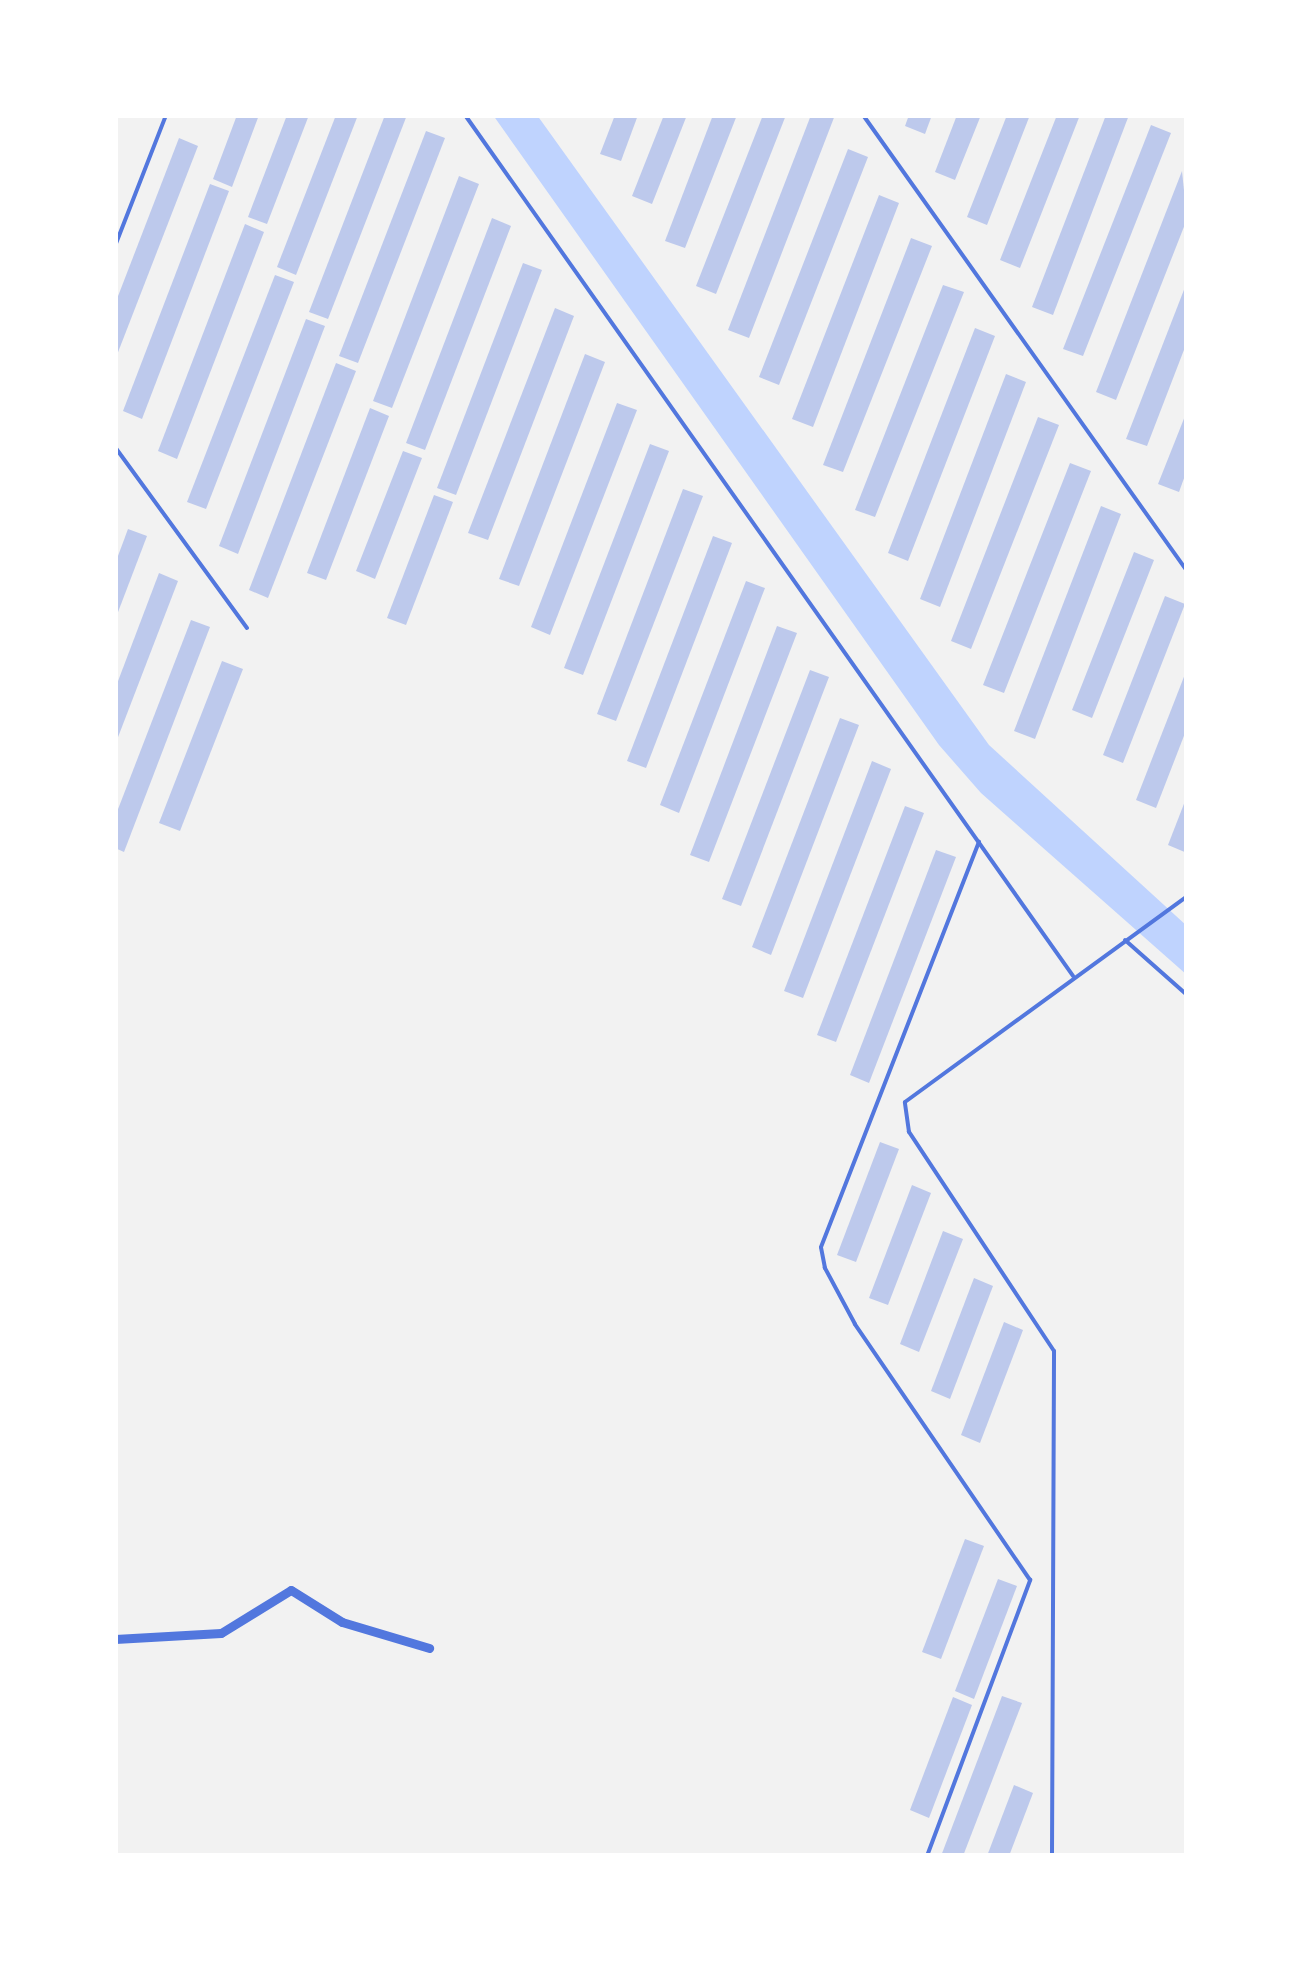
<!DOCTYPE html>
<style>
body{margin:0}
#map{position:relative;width:1302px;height:1971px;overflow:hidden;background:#f2f2f2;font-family:"Alegreya Sans",sans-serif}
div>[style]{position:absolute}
.water>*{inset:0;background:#bfd3fe}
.building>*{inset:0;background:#bdc9ec}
.service>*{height:4px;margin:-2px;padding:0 2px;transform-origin:2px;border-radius:2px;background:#5277de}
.minor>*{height:9px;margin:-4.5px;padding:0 4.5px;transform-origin:4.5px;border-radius:4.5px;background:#5277de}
span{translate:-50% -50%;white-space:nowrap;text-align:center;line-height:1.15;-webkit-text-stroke:8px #fff;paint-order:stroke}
.frame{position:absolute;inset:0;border:118px solid #fff;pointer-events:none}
</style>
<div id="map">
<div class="water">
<i style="clip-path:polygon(493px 115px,537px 115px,989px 745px,1187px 926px,1187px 975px,981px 793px,939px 745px)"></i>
</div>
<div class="building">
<i style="clip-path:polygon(237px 115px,259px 115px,232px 187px,213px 179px)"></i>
<i style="clip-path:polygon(287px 115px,309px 115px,267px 224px,248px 217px)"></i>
<i style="clip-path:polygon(336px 115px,358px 115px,296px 275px,277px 267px)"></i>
<i style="clip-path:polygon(385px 115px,407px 115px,328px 319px,309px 312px)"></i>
<i style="clip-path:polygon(615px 115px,638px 115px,621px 161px,600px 154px)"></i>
<i style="clip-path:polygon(664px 115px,687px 115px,652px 204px,632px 196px)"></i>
<i style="clip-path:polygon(713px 115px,737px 115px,685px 248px,665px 241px)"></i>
<i style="clip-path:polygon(763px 115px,786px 115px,716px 294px,696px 286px)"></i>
<i style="clip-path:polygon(811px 115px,835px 115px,749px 338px,728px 330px)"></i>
<i style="clip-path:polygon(909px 115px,932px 115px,925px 134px,905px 126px)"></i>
<i style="clip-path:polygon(957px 115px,981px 115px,955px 180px,935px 172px)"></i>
<i style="clip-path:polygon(1007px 115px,1030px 115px,987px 225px,967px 217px)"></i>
<i style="clip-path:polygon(1057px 115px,1080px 115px,1020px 268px,1000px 260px)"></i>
<i style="clip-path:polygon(1106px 115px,1129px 115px,1053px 315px,1032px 307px)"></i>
<i style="clip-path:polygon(1151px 125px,1171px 133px,1083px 356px,1063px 349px)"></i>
<i style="clip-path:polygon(426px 131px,445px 138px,358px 363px,339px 356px)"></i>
<i style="clip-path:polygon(179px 138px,198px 146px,115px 360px,115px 304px)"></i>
<i style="clip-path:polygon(848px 149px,868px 157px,779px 385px,759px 377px)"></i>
<i style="clip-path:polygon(1182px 171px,1187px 219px,1116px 400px,1096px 392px)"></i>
<i style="clip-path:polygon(459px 176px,479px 184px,392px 408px,373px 401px)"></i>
<i style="clip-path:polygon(210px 184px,229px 191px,142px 419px,123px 411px)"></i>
<i style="clip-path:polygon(879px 195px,899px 203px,813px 427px,792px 419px)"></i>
<i style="clip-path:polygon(492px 218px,511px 226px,425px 450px,406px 443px)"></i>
<i style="clip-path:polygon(245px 224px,264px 232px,177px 459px,158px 451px)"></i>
<i style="clip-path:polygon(911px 238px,932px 246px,843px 472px,823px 465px)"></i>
<i style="clip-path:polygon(523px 263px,542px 270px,456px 495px,437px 488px)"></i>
<i style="clip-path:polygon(275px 275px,294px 282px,206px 509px,187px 502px)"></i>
<i style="clip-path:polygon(1187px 282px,1187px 342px,1147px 446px,1126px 439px)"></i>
<i style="clip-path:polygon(943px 285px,964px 292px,875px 517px,855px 510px)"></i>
<i style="clip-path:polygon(555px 308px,574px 316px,488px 540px,468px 533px)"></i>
<i style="clip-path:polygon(306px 319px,325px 326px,238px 554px,219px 546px)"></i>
<i style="clip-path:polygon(975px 328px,995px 336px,908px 561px,888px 553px)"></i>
<i style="clip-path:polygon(585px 354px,605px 362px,519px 586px,499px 579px)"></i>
<i style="clip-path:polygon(336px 363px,356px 371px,268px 598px,249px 590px)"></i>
<i style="clip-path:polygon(1006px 374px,1026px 382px,940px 607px,920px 599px)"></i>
<i style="clip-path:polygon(617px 403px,637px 410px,550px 635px,531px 627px)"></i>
<i style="clip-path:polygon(370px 408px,389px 416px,326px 580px,307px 573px)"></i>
<i style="clip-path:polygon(1187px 411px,1187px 470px,1179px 492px,1158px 484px)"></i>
<i style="clip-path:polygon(1038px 417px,1059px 425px,971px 649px,951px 641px)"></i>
<i style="clip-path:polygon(650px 444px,669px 451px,583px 675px,564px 668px)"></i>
<i style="clip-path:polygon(403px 451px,422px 458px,375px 579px,356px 571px)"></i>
<i style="clip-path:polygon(1070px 463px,1091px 471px,1004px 693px,983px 685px)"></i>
<i style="clip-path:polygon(683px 489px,703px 496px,616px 721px,597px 714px)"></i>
<i style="clip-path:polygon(434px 495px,453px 502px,406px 625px,387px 618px)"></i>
<i style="clip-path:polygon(1101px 506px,1121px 514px,1035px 739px,1014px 731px)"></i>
<i style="clip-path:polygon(128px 529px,147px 536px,115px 620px,115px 564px)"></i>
<i style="clip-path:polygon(713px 536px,732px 543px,646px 768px,627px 761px)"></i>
<i style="clip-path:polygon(1134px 552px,1154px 560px,1092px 718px,1072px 710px)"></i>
<i style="clip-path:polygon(159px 573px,178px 581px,115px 745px,115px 689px)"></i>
<i style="clip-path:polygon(746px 581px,765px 588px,679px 813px,660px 805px)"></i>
<i style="clip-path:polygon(1165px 596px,1185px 604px,1123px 763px,1103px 755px)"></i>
<i style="clip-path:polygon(191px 620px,210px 627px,124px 852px,115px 848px,115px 817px)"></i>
<i style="clip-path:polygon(777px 626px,797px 633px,709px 862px,690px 855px)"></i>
<i style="clip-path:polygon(222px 661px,243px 669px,180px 831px,159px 823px)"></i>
<i style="clip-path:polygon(1187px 669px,1187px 728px,1156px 808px,1136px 800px)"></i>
<i style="clip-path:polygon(810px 670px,829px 677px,741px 906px,722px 899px)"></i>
<i style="clip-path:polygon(840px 718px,859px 725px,771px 955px,752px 947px)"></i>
<i style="clip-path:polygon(872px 761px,891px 769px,803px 998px,784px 991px)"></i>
<i style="clip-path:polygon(1187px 796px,1187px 853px,1168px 845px)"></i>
<i style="clip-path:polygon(905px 806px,924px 813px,836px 1042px,817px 1035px)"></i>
<i style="clip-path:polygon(936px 850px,956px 857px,869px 1083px,850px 1075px)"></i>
<i style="clip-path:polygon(880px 1142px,899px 1149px,856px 1262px,837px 1255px)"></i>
<i style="clip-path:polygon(912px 1185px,931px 1193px,888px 1305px,869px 1298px)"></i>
<i style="clip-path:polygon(943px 1231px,963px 1239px,919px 1352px,900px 1344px)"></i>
<i style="clip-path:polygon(974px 1278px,993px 1286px,950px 1399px,931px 1391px)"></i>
<i style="clip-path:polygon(1004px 1322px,1023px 1330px,980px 1443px,961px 1435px)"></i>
<i style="clip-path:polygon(965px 1539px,984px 1546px,941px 1659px,922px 1652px)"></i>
<i style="clip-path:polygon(998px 1579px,1017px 1586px,974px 1699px,955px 1691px)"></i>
<i style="clip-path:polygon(1002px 1696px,1022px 1703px,963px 1856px,941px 1856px)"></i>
<i style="clip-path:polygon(953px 1697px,972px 1705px,929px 1818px,910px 1810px)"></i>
<i style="clip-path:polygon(1014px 1785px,1033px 1793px,1009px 1856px,987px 1856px)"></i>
</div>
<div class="service">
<i style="left:465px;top:115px;width:1054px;rotate:54.77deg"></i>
<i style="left:863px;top:115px;width:559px;rotate:54.61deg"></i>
<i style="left:115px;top:246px;width:141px;rotate:-68.7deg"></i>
<i style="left:115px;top:447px;width:224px;rotate:53.9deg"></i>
<i style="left:1125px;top:940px;width:83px;rotate:41.6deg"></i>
<i style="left:927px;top:1856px;width:295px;rotate:-69.5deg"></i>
<i style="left:1030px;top:1580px;width:310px;rotate:-124.4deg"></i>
<i style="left:855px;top:1324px;width:64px;rotate:-118.2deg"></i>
<i style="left:825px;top:1268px;width:21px;rotate:-101deg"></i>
<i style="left:821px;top:1247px;width:435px;rotate:-68.7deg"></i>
<i style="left:1052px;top:1856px;width:505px;rotate:-89.77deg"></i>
<i style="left:1054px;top:1351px;width:263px;rotate:-123.5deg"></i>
<i style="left:909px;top:1132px;width:30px;rotate:-98deg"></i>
<i style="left:905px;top:1102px;width:349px;rotate:-36.1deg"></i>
</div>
<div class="minor">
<i style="left:115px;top:1639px;width:106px;rotate:-3.2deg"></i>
<i style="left:221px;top:1633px;width:82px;rotate:-31.6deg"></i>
<i style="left:291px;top:1590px;width:60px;rotate:32.1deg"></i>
<i style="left:342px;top:1622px;width:91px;rotate:16.6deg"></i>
</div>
<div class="frame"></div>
</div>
